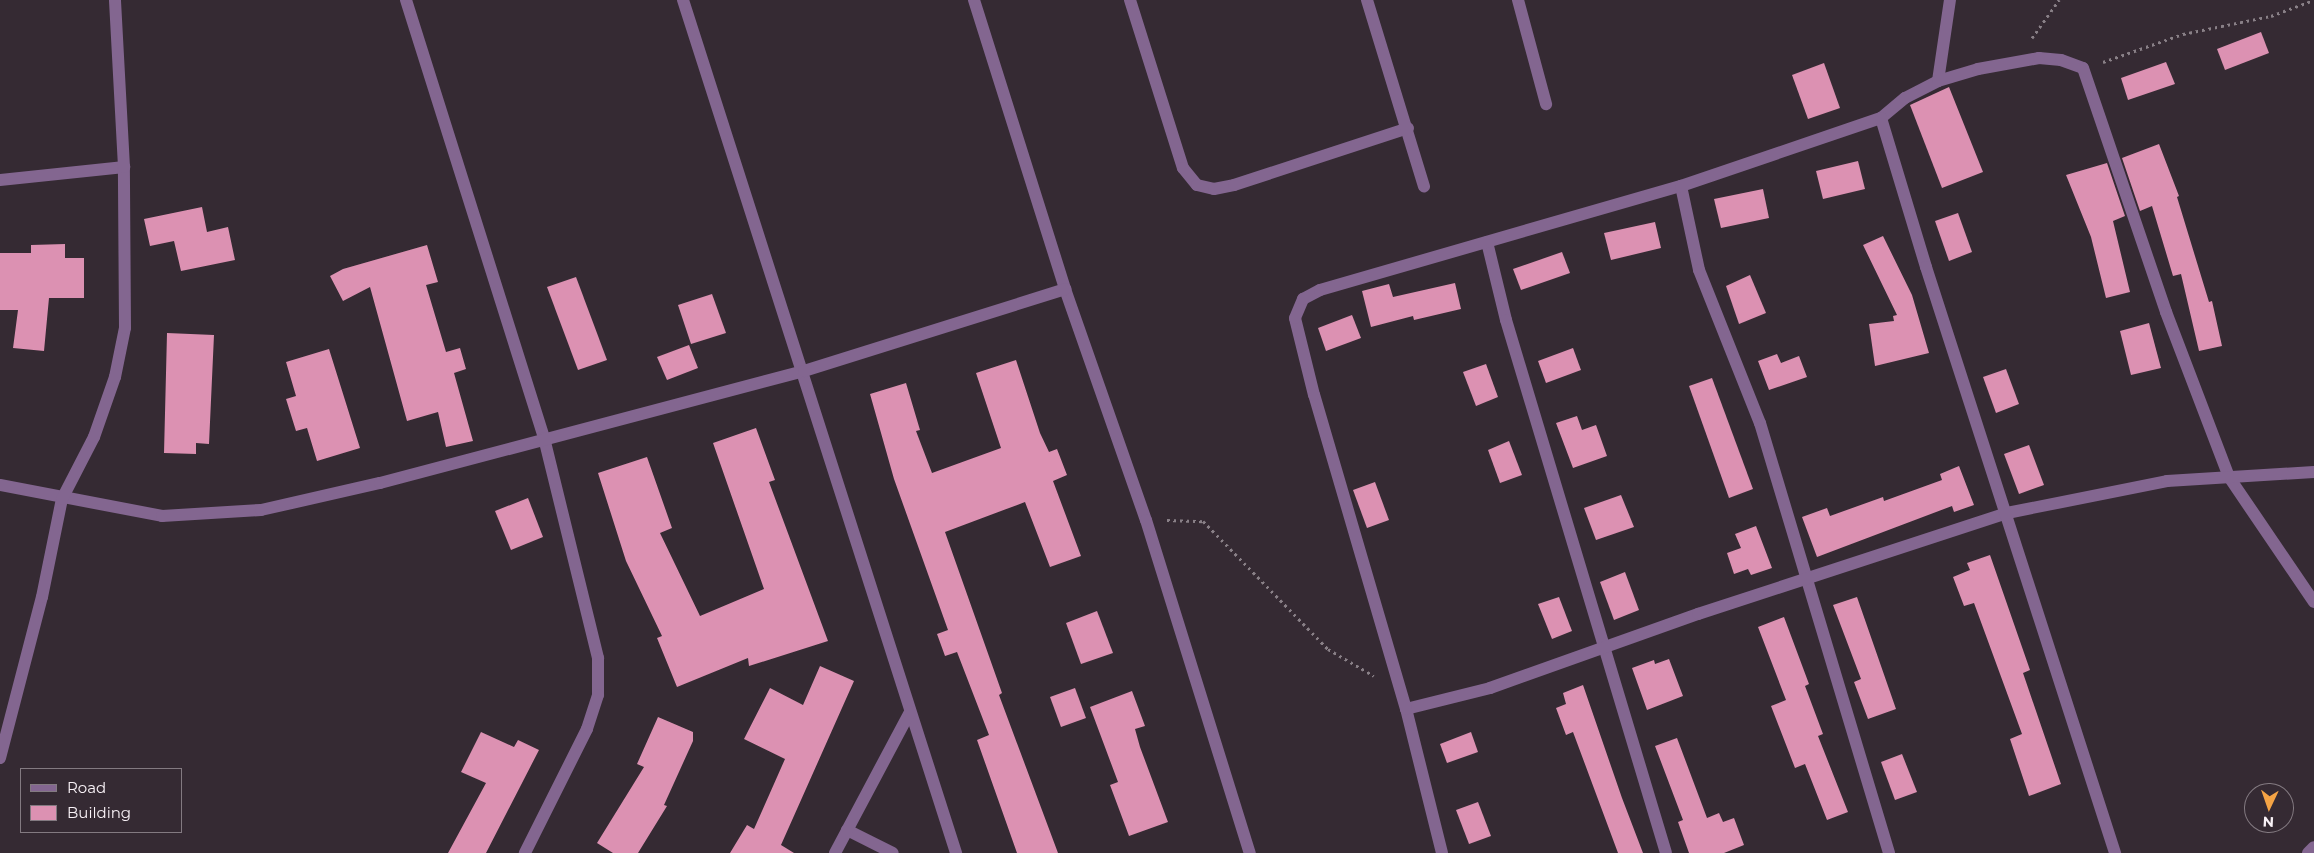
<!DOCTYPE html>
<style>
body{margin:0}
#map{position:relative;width:2314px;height:853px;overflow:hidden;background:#352a33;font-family:Montserrat,sans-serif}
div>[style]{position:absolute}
.building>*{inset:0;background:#dc91b2}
.path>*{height:3px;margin-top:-1.5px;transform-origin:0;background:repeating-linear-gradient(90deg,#898087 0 2.5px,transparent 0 6.5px)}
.minor>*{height:12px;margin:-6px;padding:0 6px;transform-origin:6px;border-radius:6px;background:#836690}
span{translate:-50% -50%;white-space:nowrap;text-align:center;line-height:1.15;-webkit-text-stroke:5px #352a33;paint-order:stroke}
.legend{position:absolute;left:20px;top:768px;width:162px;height:65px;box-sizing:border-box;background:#352a33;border:1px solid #837a81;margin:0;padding:6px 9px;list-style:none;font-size:15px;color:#f9f2f7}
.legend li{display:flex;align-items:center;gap:10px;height:25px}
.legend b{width:25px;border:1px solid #837a81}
.north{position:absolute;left:2244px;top:783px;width:50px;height:50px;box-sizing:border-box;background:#352a33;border:1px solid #837a81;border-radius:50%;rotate:183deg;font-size:14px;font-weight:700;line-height:20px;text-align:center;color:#f9f2f7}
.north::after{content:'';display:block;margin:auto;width:18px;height:22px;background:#f4a345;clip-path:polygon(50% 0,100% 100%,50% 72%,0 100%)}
</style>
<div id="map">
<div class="building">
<i style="clip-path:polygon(2261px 32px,2269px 53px,2225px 70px,2217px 49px)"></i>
<i style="clip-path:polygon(2166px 62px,2175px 84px,2128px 100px,2121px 78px)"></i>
<i style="clip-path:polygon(1824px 63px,1840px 108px,1808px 119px,1792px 75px)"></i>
<i style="clip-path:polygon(1949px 87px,1983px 172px,1942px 188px,1910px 105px)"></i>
<i style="clip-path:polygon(2159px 144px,2179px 196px,2177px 197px,2209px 302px,2212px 301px,2222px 346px,2199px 351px,2181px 274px,2173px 276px,2152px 206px,2140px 211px,2122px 158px)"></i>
<i style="clip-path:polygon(1858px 161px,1865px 189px,1823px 199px,1816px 171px)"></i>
<i style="clip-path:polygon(2107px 163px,2125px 216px,2113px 221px,2130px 292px,2106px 298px,2091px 237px,2066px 175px)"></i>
<i style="clip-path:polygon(1763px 189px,1769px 218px,1721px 228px,1714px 199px)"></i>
<i style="clip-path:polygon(202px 207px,207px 232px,228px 227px,235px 260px,181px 271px,174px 241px,150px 246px,144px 219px)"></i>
<i style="clip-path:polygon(1958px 213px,1972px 252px,1949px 261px,1935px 221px)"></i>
<i style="clip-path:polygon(1655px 222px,1661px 248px,1611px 260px,1604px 233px)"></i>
<i style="clip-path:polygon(1883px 236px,1912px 295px,1929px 353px,1875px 366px,1869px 324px,1894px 321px,1893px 316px,1897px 315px,1863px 245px)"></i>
<i style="clip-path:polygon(65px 244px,65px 258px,84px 258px,84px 298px,49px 298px,44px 351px,13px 348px,18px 310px,0 310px,0 253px,31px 253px,31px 245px)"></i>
<i style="clip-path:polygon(427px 245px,438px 282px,426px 285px,446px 352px,460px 348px,466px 369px,454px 373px,473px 441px,446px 447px,438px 412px,407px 421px,370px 287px,343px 301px,330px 276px,343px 269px)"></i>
<i style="clip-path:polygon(1562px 252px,1570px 273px,1521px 290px,1513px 269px)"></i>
<i style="clip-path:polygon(1750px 275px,1766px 313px,1739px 324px,1726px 286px)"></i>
<i style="clip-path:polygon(576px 277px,607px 360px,578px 370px,547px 287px)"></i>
<i style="clip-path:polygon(1455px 283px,1461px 309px,1414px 320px,1413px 316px,1371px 327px,1362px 291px,1389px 284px,1393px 297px)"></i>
<i style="clip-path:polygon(712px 294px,726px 333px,691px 344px,678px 305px)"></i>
<i style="clip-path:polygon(1352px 315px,1361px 338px,1326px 351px,1318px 328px)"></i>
<i style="clip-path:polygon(2149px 323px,2161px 368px,2131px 375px,2120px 331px)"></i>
<i style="clip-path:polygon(167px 333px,214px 335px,209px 444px,196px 443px,196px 454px,164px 453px)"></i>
<i style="clip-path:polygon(689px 345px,698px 368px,667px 380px,657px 357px)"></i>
<i style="clip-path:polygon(1573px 348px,1581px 370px,1546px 383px,1538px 361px)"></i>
<i style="clip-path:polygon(329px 349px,360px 448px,317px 461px,307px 428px,296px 431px,286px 399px,296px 396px,286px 362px)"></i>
<i style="clip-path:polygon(1777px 354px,1781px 363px,1799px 356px,1807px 377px,1769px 390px,1758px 361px)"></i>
<i style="clip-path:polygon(1016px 360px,1040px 433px,1049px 452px,1057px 449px,1067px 475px,1053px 481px,1081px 556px,1050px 567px,1025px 502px,945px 532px,1002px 693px,999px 695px,1058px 853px,1017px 853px,977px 740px,989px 735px,957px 652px,945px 656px,937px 634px,948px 630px,894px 479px,870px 394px,906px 383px,920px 430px,916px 431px,932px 473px,1001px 448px,976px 373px)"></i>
<i style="clip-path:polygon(1486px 364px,1498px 397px,1476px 406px,1463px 372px)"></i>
<i style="clip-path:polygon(2006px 369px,2019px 404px,1996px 413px,1983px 377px)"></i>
<i style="clip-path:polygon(1712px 378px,1753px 489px,1729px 498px,1689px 386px)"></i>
<i style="clip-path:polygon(1577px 416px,1582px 430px,1596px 425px,1607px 456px,1573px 468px,1556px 423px)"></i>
<i style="clip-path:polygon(756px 428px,775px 480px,769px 482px,828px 641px,749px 666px,748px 658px,677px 687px,657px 638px,662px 636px,626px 561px,598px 473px,647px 457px,672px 528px,660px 533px,700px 616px,764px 589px,713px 443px)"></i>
<i style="clip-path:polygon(1509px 441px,1522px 475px,1500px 483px,1488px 450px)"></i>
<i style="clip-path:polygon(2029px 445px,2044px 485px,2019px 494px,2004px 454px)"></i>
<i style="clip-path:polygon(1959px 466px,1974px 505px,1954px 512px,1952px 506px,1817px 557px,1802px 517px,1827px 508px,1830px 516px,1883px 497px,1884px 501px,1942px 480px,1940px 474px)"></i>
<i style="clip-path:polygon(1375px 482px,1389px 520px,1367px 528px,1353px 490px)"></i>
<i style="clip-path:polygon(1621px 495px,1634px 527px,1596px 540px,1584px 508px)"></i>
<i style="clip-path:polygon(528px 498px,543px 537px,511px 550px,495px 511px)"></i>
<i style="clip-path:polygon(1756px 526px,1772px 568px,1751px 575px,1748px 569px,1734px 574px,1727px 553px,1741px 548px,1735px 534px)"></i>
<i style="clip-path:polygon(1990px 555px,2030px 670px,2023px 673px,2061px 784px,2029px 796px,2010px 739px,2022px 734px,1974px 603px,1964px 606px,1953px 577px,1970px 570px,1967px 563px)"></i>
<i style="clip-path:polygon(1625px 572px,1639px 610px,1614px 620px,1600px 582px)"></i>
<i style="clip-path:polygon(1559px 597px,1572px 631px,1552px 639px,1538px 604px)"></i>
<i style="clip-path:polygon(1857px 597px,1896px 709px,1868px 719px,1854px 682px,1861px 679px,1833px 605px)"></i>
<i style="clip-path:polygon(1097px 611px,1113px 653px,1081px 664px,1066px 623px)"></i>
<i style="clip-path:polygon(1784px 617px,1809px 684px,1805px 686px,1823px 734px,1818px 736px,1848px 812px,1827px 820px,1805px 764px,1795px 768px,1771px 706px,1786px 700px,1758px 627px)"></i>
<i style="clip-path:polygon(1669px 659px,1683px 696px,1647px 710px,1632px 668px,1654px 660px,1655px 664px)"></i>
<i style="clip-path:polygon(820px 666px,854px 681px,781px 845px,794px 853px,730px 853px,747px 825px,754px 829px,785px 759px,744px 739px,770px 688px,803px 705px)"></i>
<i style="clip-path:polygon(1583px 685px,1622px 798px,1643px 853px,1618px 853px,1573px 732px,1566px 735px,1556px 708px,1566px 704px,1563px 693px)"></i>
<i style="clip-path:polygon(1075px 688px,1086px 718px,1061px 727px,1050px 697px)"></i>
<i style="clip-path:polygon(1132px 691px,1145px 726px,1135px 729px,1140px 747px,1168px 822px,1129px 836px,1110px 785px,1118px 782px,1090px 707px)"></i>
<i style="clip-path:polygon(658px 717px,693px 732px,693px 741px,664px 805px,667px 806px,638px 853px,613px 853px,597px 843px,644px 767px,637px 764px)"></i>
<i style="clip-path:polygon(481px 732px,514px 747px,518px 740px,539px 750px,486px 853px,448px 853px,486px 783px,461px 772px)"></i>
<i style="clip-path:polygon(1471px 732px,1478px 752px,1447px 763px,1440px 744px)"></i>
<i style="clip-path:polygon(1677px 738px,1707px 818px,1719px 813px,1723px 822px,1734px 818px,1744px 845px,1724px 853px,1689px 853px,1678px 822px,1683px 820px,1655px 746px)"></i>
<i style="clip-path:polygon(1902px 754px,1917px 792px,1895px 800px,1881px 762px)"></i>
<i style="clip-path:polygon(1478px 802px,1491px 836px,1469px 844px,1456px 810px)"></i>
</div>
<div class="path">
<i style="left:2032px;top:38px;width:47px;rotate:-54.6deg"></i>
<i style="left:2103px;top:62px;width:85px;rotate:-19.3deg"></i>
<i style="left:2183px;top:34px;width:90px;rotate:-11.6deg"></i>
<i style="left:2271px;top:16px;width:46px;rotate:-20.4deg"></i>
<i style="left:1167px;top:520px;width:36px;rotate:2deg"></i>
<i style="left:1203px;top:521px;width:179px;rotate:45.7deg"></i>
<i style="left:1328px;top:649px;width:53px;rotate:30.4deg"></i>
</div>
<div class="minor">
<i style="left:406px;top:0;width:459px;rotate:72.5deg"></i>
<i style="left:544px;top:438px;width:227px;rotate:76.2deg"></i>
<i style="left:598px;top:658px;width:37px;rotate:90deg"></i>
<i style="left:598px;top:695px;width:36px;rotate:108deg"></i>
<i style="left:587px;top:729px;width:139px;rotate:116.6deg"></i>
<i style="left:683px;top:0;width:896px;rotate:72.25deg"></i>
<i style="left:974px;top:0;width:303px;rotate:72.5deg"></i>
<i style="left:1065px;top:289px;width:245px;rotate:70.7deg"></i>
<i style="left:1146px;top:520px;width:349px;rotate:72.7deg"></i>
<i style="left:1130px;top:0;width:176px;rotate:72.5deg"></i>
<i style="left:1183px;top:168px;width:22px;rotate:51deg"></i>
<i style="left:1197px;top:185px;width:17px;rotate:13deg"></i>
<i style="left:1214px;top:189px;width:20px;rotate:-11deg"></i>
<i style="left:1234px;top:185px;width:183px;rotate:-18.1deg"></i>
<i style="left:1367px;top:0;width:195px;rotate:73deg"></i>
<i style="left:1518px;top:0;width:108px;rotate:74.9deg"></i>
<i style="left:1938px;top:81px;width:82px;rotate:-81.6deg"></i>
<i style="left:1881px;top:118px;width:31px;rotate:-40deg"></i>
<i style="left:1905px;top:98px;width:37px;rotate:-27deg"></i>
<i style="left:1938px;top:81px;width:42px;rotate:-16.7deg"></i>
<i style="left:1978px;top:69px;width:62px;rotate:-10.2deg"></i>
<i style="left:2039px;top:58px;width:22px;rotate:5deg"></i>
<i style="left:2061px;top:60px;width:23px;rotate:20deg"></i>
<i style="left:2083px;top:68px;width:258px;rotate:71.2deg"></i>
<i style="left:2166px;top:312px;width:177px;rotate:69.1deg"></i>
<i style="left:2229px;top:477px;width:151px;rotate:55.8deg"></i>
<i style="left:0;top:180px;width:125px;rotate:-6deg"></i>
<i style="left:1681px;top:186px;width:86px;rotate:77.9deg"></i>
<i style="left:1699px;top:270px;width:165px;rotate:68.3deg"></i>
<i style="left:1760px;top:423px;width:449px;rotate:73.3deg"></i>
<i style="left:1487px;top:242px;width:80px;rotate:76.3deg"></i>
<i style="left:1506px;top:320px;width:556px;rotate:73.29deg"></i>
<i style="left:0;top:485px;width:165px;rotate:10.8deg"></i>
<i style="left:162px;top:516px;width:99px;rotate:-3.5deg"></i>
<i style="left:261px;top:510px;width:122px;rotate:-12.8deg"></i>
<i style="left:380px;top:483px;width:439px;rotate:-14.8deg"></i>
<i style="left:804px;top:371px;width:274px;rotate:-17.4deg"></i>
<i style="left:1406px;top:709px;width:87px;rotate:-14deg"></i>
<i style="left:1490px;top:688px;width:221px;rotate:-19.6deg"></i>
<i style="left:1698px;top:614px;width:325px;rotate:-18.1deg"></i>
<i style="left:2007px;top:513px;width:163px;rotate:-11.3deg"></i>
<i style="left:2167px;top:481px;width:147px;rotate:-3.5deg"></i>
<i style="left:0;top:758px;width:166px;rotate:-75.4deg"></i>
<i style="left:42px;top:597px;width:100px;rotate:-78.5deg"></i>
<i style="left:62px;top:499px;width:70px;rotate:-62.7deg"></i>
<i style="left:94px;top:437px;width:64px;rotate:-70.7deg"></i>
<i style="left:115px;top:377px;width:50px;rotate:-78.5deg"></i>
<i style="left:125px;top:328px;width:161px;rotate:-90.4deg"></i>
<i style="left:124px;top:167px;width:167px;rotate:-93.1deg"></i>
<i style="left:847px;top:830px;width:51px;rotate:26.6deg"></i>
<i style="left:835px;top:853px;width:160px;rotate:-62deg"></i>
<i style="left:1442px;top:853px;width:148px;rotate:-104deg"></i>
<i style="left:1406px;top:709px;width:327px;rotate:-106.3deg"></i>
<i style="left:1314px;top:395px;width:79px;rotate:-103.9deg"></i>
<i style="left:1295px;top:318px;width:21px;rotate:-67deg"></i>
<i style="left:1303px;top:299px;width:19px;rotate:-28deg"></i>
<i style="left:1320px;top:290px;width:376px;rotate:-16.1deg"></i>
<i style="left:1681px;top:186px;width:211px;rotate:-18.8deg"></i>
<i style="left:1881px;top:118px;width:156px;rotate:73.2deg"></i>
<i style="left:1926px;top:267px;width:616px;rotate:72.12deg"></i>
<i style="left:2308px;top:853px;width:8px;rotate:-45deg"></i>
</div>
<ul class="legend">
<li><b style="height:6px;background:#836690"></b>Road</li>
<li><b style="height:14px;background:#dc91b2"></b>Building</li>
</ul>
<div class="north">N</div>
</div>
